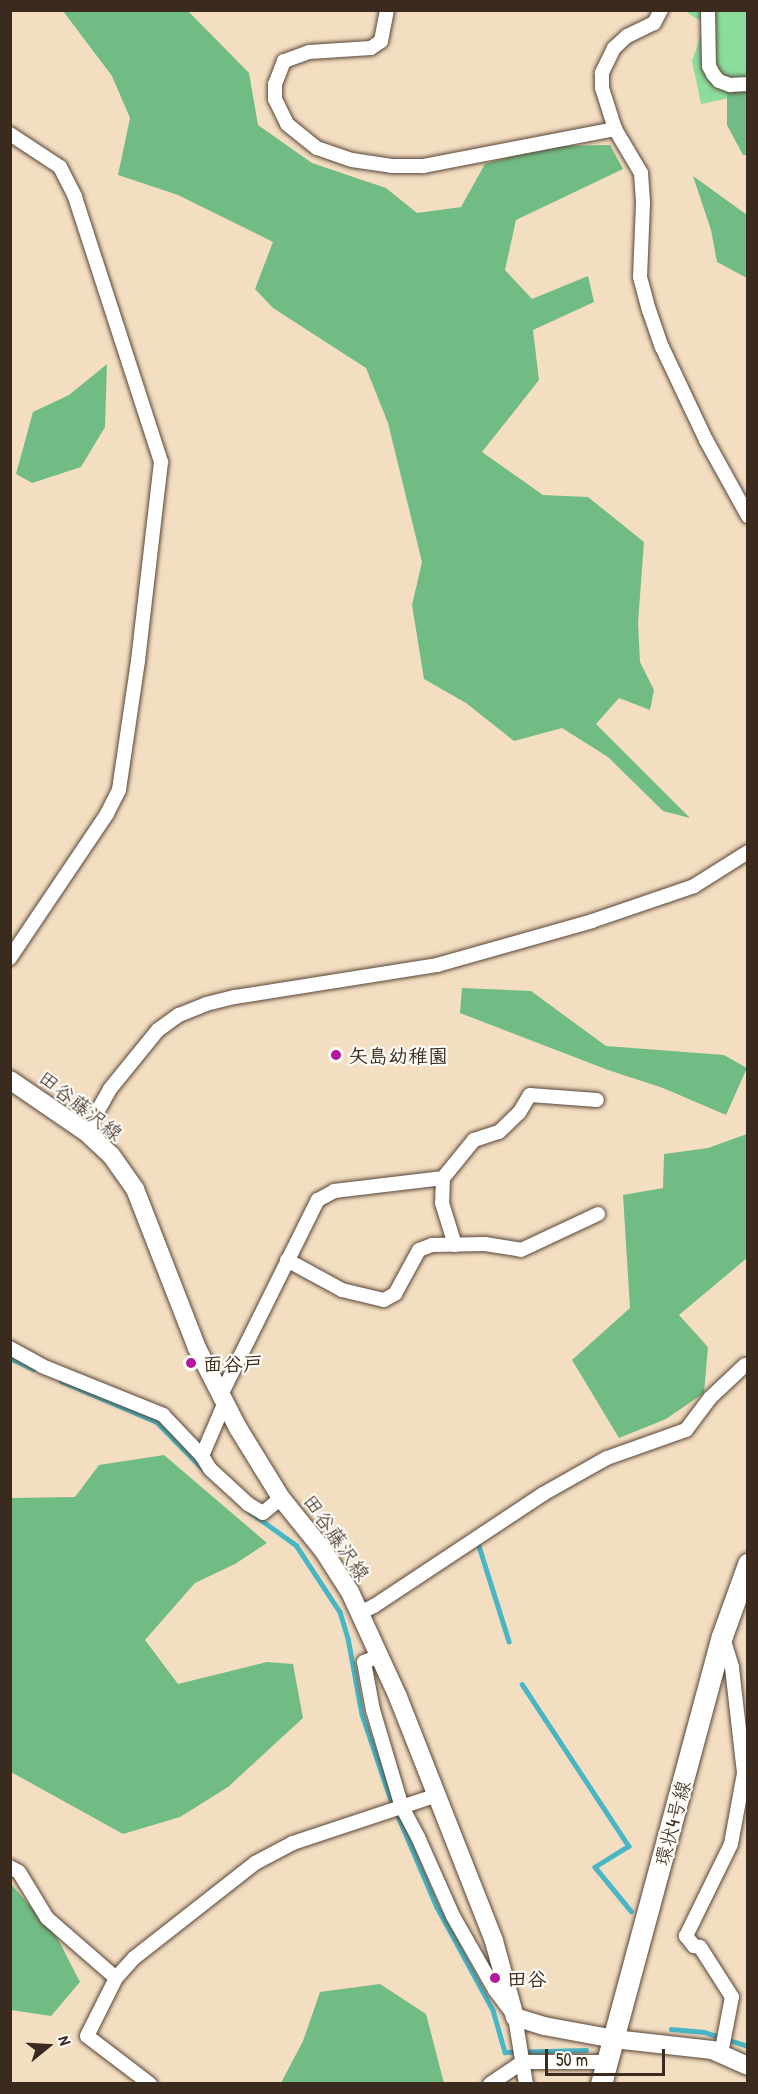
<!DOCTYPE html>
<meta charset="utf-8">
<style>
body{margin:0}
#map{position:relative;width:758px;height:2094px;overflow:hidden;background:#f4dec2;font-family:"Patrick Hand","Klee One",sans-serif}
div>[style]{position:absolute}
.green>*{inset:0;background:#8cdd9d}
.forest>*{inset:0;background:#71bc84}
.stream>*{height:4.5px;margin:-2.25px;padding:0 2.25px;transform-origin:2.25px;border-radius:2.25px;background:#49b6c5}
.roads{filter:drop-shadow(0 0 2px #574537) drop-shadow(0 0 2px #574537)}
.street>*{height:14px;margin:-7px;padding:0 7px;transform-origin:7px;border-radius:7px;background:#fff}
.secondary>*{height:18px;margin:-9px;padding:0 9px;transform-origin:9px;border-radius:9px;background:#fff}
.primary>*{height:21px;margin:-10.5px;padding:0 10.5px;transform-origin:10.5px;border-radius:10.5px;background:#fff}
.dots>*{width:16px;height:16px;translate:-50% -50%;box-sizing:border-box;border:3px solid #fdfcf7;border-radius:50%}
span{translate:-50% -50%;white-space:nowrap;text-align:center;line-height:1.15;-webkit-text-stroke:4.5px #fdfcf7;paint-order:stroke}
.poi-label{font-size:20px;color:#3b2a1e;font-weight:700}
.left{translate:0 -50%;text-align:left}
.street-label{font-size:20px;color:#3b2a1e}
.frame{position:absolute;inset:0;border:12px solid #3b2a1e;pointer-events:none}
.north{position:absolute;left:18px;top:2016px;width:60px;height:60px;-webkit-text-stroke:4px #fdfcf7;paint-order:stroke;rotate:72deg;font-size:16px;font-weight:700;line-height:24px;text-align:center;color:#3b2a1e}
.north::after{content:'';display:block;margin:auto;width:21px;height:27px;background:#3b2a1e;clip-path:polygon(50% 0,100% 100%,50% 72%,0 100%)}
.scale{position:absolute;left:545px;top:2049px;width:120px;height:27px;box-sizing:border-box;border:3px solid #3b2a1e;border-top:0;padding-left:8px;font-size:18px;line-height:21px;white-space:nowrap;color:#3b2a1e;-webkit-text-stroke:4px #fdfcf7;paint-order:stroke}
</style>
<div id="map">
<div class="green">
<i style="clip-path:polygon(685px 11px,747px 11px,747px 94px,701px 104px,692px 61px,705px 24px)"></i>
</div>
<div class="forest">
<i style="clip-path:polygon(63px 11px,188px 11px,249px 73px,258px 125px,312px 163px,386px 188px,417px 213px,461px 207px,485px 164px,550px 146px,610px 145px,623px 169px,516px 220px,505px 270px,532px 299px,588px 276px,594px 302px,533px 330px,539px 380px,482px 452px,543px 495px,588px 497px,644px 542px,638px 623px,640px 662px,654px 690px,650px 710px,619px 698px,596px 724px,690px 818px,663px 811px,608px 757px,562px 728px,514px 741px,466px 703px,424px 679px,412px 605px,422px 562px,388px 423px,366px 368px,273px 308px,255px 289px,273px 242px,178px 195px,118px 175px,130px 118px,112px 76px)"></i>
<i style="clip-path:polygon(727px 90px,747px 90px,747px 155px,743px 155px,727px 125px)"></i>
<i style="clip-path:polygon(693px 176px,747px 215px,747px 278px,717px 262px,711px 230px)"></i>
<i style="clip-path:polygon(107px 364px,105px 427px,81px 467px,32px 483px,16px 474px,33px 412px,69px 395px)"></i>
<i style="clip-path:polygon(462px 988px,531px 991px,606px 1046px,724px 1055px,747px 1068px,726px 1115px,663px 1088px,608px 1070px,460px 1013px)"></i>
<i style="clip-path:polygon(747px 1134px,747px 1258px,679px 1315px,708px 1347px,704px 1393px,666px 1419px,619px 1438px,572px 1360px,630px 1308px,623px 1195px,663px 1188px,664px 1154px,708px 1148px)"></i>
<i style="clip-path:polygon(164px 1455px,267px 1543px,235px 1564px,195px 1583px,145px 1640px,178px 1684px,267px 1662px,293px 1664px,303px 1718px,228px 1787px,180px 1817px,123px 1834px,11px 1772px,11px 1498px,75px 1497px,99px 1465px)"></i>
<i style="clip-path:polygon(10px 1883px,57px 1937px,80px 1982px,51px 2016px,11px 2010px)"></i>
<i style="clip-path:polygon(380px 1984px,426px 2014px,444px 2083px,281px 2083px,303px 2041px,320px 1992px)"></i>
</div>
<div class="stream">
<i style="left:10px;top:1358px;width:26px;rotate:25deg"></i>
<i style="left:61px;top:1381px;width:104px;rotate:23.1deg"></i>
<i style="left:157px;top:1422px;width:70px;rotate:45.6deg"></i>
<i style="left:250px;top:1512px;width:57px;rotate:35.7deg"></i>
<i style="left:296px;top:1545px;width:80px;rotate:56.7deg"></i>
<i style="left:340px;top:1612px;width:27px;rotate:73deg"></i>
<i style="left:348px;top:1638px;width:77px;rotate:79.6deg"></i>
<i style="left:362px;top:1714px;width:88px;rotate:71.4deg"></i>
<i style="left:390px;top:1797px;width:120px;rotate:66.9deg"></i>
<i style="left:437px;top:1907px;width:117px;rotate:61.5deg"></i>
<i style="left:493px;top:2010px;width:44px;rotate:74.1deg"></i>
<i style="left:505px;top:2052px;width:81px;rotate:-1.4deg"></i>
<i style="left:479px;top:1546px;width:100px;rotate:72.5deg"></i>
<i style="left:522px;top:1684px;width:194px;rotate:56.6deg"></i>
<i style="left:629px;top:1846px;width:40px;rotate:148deg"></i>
<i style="left:595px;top:1867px;width:57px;rotate:50.7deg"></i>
<i style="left:671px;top:2029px;width:33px;rotate:5deg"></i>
<i style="left:704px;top:2032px;width:46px;rotate:17.7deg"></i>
</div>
<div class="roads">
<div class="street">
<i style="left:387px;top:10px;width:32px;rotate:101deg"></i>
<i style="left:381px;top:41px;width:12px;rotate:145deg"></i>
<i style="left:371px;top:48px;width:62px;rotate:176.3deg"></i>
<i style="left:309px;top:52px;width:27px;rotate:160deg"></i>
<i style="left:284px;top:61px;width:25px;rotate:111deg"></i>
<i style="left:275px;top:84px;width:15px;rotate:90deg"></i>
<i style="left:275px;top:99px;width:28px;rotate:64deg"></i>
<i style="left:287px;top:124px;width:38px;rotate:39deg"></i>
<i style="left:317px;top:148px;width:37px;rotate:19deg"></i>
<i style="left:352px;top:160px;width:40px;rotate:8.5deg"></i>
<i style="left:392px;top:166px;width:31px"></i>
<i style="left:423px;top:166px;width:196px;rotate:-10.9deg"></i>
<i style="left:661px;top:10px;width:15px;rotate:118deg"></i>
<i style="left:654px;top:23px;width:30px;rotate:154deg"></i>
<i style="left:627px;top:36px;width:18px;rotate:137deg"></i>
<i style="left:614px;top:48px;width:28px;rotate:116deg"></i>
<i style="left:602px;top:73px;width:15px;rotate:90deg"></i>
<i style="left:602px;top:88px;width:43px;rotate:72.4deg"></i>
<i style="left:615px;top:129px;width:51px;rotate:59.4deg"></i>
<i style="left:641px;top:173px;width:30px;rotate:86deg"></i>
<i style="left:643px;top:203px;width:74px;rotate:92.3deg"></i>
<i style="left:640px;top:277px;width:34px;rotate:75deg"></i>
<i style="left:649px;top:310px;width:39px;rotate:71deg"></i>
<i style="left:662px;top:347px;width:103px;rotate:64.7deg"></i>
<i style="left:706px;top:440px;width:87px;rotate:61.1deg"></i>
<i style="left:708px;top:10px;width:56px;rotate:89deg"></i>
<i style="left:709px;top:66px;width:9px;rotate:63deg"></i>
<i style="left:713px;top:74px;width:9px;rotate:49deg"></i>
<i style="left:719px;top:81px;width:12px;rotate:20deg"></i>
<i style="left:730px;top:85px;width:18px;rotate:-3deg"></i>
<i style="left:10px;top:134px;width:60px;rotate:33.4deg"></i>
<i style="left:60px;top:167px;width:34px;rotate:63deg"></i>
<i style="left:75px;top:197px;width:279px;rotate:72deg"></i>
<i style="left:161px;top:462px;width:200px;rotate:96.6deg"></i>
<i style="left:138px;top:661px;width:130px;rotate:98.4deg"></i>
<i style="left:119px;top:790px;width:27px;rotate:117deg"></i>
<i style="left:107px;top:814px;width:174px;rotate:124deg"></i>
<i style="left:86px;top:1132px;width:49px;rotate:-60.8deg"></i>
<i style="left:110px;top:1089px;width:76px;rotate:-50.9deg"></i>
<i style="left:158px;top:1030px;width:26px;rotate:-36deg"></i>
<i style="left:179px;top:1015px;width:29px;rotate:-22deg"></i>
<i style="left:206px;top:1004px;width:30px;rotate:-14deg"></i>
<i style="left:235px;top:997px;width:205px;rotate:-9deg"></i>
<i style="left:437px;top:965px;width:161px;rotate:-15.8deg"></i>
<i style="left:592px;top:921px;width:108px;rotate:-18.9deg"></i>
<i style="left:694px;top:886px;width:64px;rotate:-32.2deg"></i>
<i style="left:443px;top:1178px;width:25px;rotate:92deg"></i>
<i style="left:442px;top:1203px;width:44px;rotate:72.8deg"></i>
<i style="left:287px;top:1260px;width:63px;rotate:28.6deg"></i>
<i style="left:342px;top:1290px;width:43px;rotate:13.4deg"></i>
<i style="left:384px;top:1300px;width:13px;rotate:-29deg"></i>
<i style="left:395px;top:1294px;width:50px;rotate:-61.4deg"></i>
<i style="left:419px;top:1250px;width:14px;rotate:-21deg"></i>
<i style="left:432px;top:1245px;width:53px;rotate:-1.1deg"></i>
<i style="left:485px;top:1244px;width:36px;rotate:9deg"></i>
<i style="left:521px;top:1250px;width:85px;rotate:-25.1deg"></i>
<i style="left:10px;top:1348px;width:37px;rotate:29deg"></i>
<i style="left:42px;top:1366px;width:131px;rotate:22deg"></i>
<i style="left:163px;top:1415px;width:57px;rotate:46.4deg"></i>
<i style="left:202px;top:1456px;width:15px;rotate:58deg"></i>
<i style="left:210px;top:1469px;width:52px;rotate:42.6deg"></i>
<i style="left:248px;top:1504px;width:17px;rotate:31deg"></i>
<i style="left:263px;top:1513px;width:23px;rotate:-40deg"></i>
<i style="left:221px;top:1395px;width:218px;rotate:-63.6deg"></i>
<i style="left:318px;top:1200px;width:18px;rotate:-29deg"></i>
<i style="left:334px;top:1191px;width:110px;rotate:-6.8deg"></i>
<i style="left:443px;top:1178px;width:49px;rotate:-50.8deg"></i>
<i style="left:474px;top:1140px;width:26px;rotate:-18deg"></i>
<i style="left:499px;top:1132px;width:28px;rotate:-44deg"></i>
<i style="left:519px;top:1113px;width:21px;rotate:-59deg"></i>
<i style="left:530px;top:1095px;width:67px;rotate:4.3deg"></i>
<i style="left:202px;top:1456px;width:59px;rotate:-66.9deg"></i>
<i style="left:360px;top:1613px;width:16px;rotate:-27deg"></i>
<i style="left:374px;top:1606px;width:203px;rotate:-33.5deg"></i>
<i style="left:543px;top:1494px;width:73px;rotate:-29.4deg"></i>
<i style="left:607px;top:1458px;width:84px;rotate:-19.5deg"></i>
<i style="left:686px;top:1430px;width:40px;rotate:-53deg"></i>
<i style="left:710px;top:1398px;width:48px;rotate:-43.3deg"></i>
<i style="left:379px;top:1656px;width:16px;rotate:158deg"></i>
<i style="left:364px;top:1662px;width:49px;rotate:79.4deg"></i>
<i style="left:373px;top:1710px;width:101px;rotate:73.4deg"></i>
<i style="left:402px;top:1807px;width:34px;rotate:62deg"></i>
<i style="left:418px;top:1837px;width:86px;rotate:66.1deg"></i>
<i style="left:453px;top:1916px;width:85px;rotate:60.4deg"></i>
<i style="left:495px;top:1990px;width:34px;rotate:53deg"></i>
<i style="left:515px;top:2017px;width:68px;rotate:80.7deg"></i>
<i style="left:10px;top:1867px;width:10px;rotate:29deg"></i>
<i style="left:19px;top:1872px;width:54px;rotate:58.7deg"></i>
<i style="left:47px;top:1918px;width:91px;rotate:41deg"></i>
<i style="left:721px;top:2054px;width:58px;rotate:-79.1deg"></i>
<i style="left:732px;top:1997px;width:59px;rotate:-122.6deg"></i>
<i style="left:700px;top:1947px;width:6px;rotate:-171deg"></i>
<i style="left:694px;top:1946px;width:13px;rotate:-129deg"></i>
<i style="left:686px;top:1936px;width:102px;rotate:-63.9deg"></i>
<i style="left:731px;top:1844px;width:72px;rotate:-79.6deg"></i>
<i style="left:744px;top:1773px;width:107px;rotate:-96.5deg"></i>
<i style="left:732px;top:1667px;width:30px;rotate:-107deg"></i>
<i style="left:150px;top:2084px;width:79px;rotate:-142.7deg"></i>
<i style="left:87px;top:2036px;width:65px;rotate:-63.4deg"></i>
<i style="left:116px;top:1978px;width:27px;rotate:-48deg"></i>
<i style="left:134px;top:1958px;width:154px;rotate:-38.1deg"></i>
<i style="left:255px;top:1863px;width:43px;rotate:-27.8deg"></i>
<i style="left:293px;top:1843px;width:152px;rotate:-18.4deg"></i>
<i style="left:490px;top:2084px;width:40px;rotate:-34deg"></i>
<i style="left:523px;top:2062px;width:85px"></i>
</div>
<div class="secondary">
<i style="left:10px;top:1080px;width:92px;rotate:34.4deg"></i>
<i style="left:86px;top:1132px;width:34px;rotate:43deg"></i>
<i style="left:111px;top:1155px;width:42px;rotate:54.8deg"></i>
<i style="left:135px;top:1189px;width:171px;rotate:68.7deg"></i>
<i style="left:197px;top:1348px;width:90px;rotate:62.9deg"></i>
<i style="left:238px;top:1428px;width:82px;rotate:58.4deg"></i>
<i style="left:281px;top:1498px;width:67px;rotate:51.1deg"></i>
<i style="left:323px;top:1550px;width:50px;rotate:57.3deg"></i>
<i style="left:350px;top:1592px;width:115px;rotate:65.4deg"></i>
<i style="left:398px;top:1697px;width:262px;rotate:68.5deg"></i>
<i style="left:494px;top:1941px;width:79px;rotate:74.6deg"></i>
<i style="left:515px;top:2017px;width:30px;rotate:17deg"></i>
<i style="left:544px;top:2026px;width:71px;rotate:10.5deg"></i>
<i style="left:614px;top:2039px;width:99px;rotate:6.4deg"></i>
<i style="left:712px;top:2050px;width:39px;rotate:24deg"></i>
</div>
<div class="primary">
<i style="left:601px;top:2084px;width:464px;rotate:-74.9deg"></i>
<i style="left:722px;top:1636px;width:77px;rotate:-70.1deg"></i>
</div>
</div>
<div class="dots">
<i style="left:336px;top:1055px;background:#b5179e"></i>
<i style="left:191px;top:1363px;background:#b5179e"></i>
<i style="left:495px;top:1978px;background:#b5179e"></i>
</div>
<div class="poi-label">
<span class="left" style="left:348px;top:1055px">矢島幼稚園</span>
<span class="left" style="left:203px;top:1363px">面谷戸</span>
<span class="left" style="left:507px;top:1978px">田谷</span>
</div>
<div class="street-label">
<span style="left:81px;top:1105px;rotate:38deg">田谷藤沢線</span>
<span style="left:337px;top:1537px;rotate:55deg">田谷藤沢線</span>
<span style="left:672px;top:1823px;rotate:-75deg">環状4号線</span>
</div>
<div class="frame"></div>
<div class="north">N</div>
<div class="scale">50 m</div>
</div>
